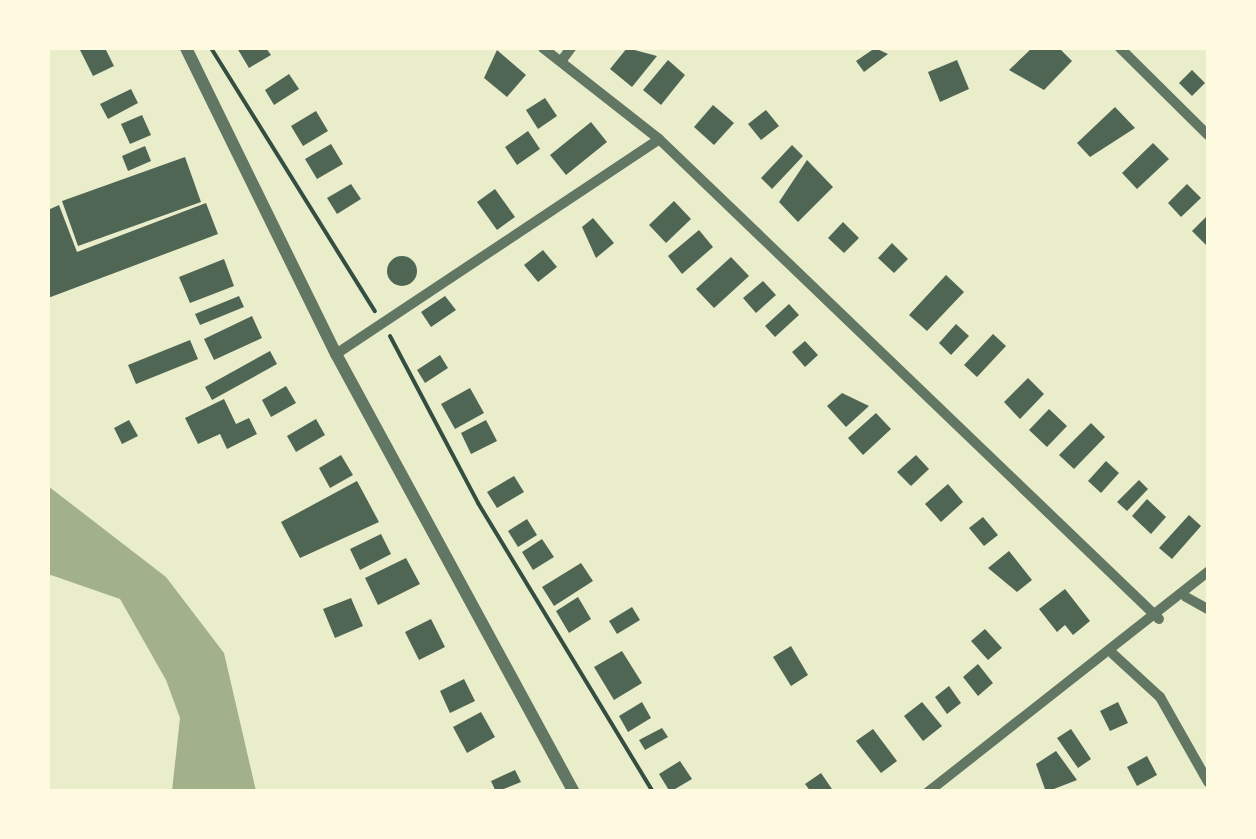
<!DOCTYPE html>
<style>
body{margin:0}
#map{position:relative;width:1256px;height:839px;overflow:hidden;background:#e9edc9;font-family:"Alegreya Sans",sans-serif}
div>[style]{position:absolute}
.water>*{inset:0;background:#a3b18a}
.building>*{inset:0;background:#4f6655}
.round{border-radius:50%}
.path>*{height:4px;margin:-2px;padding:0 2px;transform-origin:2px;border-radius:2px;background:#344e41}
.minor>*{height:10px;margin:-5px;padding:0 5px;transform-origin:5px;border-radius:5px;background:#617663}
.tertiary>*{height:12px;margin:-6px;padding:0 6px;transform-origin:6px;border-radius:6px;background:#617663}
span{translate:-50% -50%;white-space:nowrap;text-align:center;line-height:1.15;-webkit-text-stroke:10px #fefae0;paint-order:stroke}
.frame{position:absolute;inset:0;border:50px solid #fefae0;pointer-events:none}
</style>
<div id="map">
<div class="water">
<i style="clip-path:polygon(48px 486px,166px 577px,224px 653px,256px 791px,172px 791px,180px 718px,166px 680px,120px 599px,48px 574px)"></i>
</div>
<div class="building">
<i style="clip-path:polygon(79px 48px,105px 48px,114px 66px,93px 76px)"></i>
<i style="clip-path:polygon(237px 48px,266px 48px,271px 55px,249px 68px)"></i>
<i style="clip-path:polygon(627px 48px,657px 56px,632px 87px,610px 69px)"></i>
<i style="clip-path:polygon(875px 48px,888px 54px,864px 72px,856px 61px)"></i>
<i style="clip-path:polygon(1032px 48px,1059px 48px,1072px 61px,1044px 90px,1009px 70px)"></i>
<i style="clip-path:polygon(497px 50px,526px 75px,507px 97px,484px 78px)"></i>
<i style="clip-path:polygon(668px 60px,685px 75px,661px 105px,643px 90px)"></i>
<i style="clip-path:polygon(957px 60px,969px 89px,940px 102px,928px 72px)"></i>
<i style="clip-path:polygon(1192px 70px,1205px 83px,1192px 96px,1179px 83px)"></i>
<i style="clip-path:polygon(289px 74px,299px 89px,274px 105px,265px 90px)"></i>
<i style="clip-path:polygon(131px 89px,138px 103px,108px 119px,100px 104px)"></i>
<i style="clip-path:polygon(545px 98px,557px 116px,538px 129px,526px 110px)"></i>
<i style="clip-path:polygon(713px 105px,734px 123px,714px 145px,694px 127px)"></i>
<i style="clip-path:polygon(1115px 107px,1135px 128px,1090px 157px,1077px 143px)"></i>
<i style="clip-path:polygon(766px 110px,779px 126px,761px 140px,748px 124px)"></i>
<i style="clip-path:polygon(316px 111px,328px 131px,303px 146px,291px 126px)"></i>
<i style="clip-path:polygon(142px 115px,151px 135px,130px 144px,121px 124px)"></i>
<i style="clip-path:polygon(591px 122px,607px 142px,566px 175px,550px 155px)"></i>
<i style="clip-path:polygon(528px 131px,540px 149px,517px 165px,505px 147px)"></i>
<i style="clip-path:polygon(1153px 143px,1169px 159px,1137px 189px,1122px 173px)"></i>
<i style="clip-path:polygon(331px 144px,343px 164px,317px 179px,305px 159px)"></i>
<i style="clip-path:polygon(792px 145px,803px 156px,772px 189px,761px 178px)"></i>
<i style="clip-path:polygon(145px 146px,151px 161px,128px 171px,122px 156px)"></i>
<i style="clip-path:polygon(185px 157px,201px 202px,78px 246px,62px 201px)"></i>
<i style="clip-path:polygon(807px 160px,833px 187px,798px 222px,779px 202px)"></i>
<i style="clip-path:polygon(351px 184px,361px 199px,337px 214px,327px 198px)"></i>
<i style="clip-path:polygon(1187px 184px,1201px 198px,1181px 217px,1168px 203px)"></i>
<i style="clip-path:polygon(495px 189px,515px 217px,497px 230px,477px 202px)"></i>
<i style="clip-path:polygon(674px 201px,691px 219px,666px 243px,649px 225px)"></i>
<i style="clip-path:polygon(206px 203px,218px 234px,48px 298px,48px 210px,59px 205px,77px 252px)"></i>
<i style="clip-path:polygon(1208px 215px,1208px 244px,1207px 246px,1192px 231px)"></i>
<i style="clip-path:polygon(593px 218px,614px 243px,596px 258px,582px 227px)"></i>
<i style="clip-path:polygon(843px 222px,859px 238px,844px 253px,828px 238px)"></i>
<i style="clip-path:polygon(699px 230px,713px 247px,682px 274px,668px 256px)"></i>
<i style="clip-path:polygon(892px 243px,908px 259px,894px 273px,878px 258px)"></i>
<i style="clip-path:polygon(543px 250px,557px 267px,538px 282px,524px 265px)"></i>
<i class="round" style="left:387px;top:256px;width:30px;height:30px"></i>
<i style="clip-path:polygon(731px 257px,749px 276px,714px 308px,696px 289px)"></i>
<i style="clip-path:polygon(224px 259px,234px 286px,190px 303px,179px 277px)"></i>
<i style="clip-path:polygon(946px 275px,964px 292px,927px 331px,909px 315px)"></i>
<i style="clip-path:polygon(763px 281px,776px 295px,756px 313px,743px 298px)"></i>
<i style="clip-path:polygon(239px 296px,244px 307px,200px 325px,195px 314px)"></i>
<i style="clip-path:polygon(445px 296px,456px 310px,431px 327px,421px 312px)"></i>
<i style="clip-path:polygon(789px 304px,799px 315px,775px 337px,765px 326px)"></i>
<i style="clip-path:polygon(252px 316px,262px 338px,214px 360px,204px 339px)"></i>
<i style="clip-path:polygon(956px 324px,969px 336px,951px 355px,939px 343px)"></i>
<i style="clip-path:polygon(993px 334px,1006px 346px,977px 377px,964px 365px)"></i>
<i style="clip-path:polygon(190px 340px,198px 359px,136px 384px,128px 365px)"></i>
<i style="clip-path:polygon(805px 341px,818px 355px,805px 367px,792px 352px)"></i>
<i style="clip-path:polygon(270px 351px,277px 364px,212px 400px,205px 387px)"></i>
<i style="clip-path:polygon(440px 355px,448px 368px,425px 383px,417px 370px)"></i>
<i style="clip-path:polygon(1028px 378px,1044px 394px,1020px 419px,1004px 402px)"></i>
<i style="clip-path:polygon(286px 386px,296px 403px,271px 417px,262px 400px)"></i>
<i style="clip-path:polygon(470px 388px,484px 413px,455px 429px,441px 404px)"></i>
<i style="clip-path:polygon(842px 393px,869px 406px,846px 427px,827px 406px)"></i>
<i style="clip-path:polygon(224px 399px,236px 424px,249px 418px,257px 434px,227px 449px,220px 434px,198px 444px,185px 418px)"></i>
<i style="clip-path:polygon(1049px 409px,1067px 426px,1047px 447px,1029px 430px)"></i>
<i style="clip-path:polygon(876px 413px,891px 429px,863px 455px,848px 438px)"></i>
<i style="clip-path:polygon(316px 419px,325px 435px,296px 452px,287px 436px)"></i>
<i style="clip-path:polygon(129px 420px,138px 436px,122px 444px,114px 428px)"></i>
<i style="clip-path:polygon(486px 420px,497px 441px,471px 454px,461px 433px)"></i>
<i style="clip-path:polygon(1091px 423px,1105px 437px,1074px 469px,1059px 455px)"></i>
<i style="clip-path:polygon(341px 455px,353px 475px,330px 488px,319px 468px)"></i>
<i style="clip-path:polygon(916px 455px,929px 469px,911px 486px,897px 472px)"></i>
<i style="clip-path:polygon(1106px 461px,1119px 473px,1101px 493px,1088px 481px)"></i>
<i style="clip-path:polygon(514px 476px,524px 492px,497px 508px,487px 492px)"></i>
<i style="clip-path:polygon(1139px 480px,1148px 489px,1127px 511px,1117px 502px)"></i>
<i style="clip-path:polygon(357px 481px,379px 522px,300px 558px,281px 522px)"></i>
<i style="clip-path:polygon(948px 484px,963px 502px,941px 522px,925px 504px)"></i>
<i style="clip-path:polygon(1147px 499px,1166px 517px,1151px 534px,1132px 516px)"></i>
<i style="clip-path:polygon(1189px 515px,1201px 526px,1172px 559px,1159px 548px)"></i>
<i style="clip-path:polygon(983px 517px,998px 535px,984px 546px,969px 528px)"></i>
<i style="clip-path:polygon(527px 519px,537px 535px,518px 547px,508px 531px)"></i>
<i style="clip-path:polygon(381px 534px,391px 554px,360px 570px,350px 549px)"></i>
<i style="clip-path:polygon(542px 539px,554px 557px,533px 570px,522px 552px)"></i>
<i style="clip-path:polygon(1009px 551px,1032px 580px,1017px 592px,988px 568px)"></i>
<i style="clip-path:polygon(406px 558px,420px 584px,378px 605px,365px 578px)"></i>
<i style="clip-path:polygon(581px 563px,593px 581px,554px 606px,542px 587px)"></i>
<i style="clip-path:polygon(1065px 589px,1090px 621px,1073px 635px,1065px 625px,1057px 632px,1039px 609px)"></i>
<i style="clip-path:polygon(578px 597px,591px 619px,569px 633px,556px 611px)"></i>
<i style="clip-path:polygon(351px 598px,363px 626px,335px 638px,323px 609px)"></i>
<i style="clip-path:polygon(632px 607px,640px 620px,617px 634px,609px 621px)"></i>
<i style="clip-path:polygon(431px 619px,445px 647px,419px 660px,405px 632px)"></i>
<i style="clip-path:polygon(985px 629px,1002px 648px,988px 660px,971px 641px)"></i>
<i style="clip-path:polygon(791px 646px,808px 675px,791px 686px,773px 657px)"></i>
<i style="clip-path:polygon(622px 651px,642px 683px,614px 700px,594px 667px)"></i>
<i style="clip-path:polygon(978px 664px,993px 683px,978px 696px,963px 677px)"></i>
<i style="clip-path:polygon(464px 679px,475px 701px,450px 713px,440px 691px)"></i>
<i style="clip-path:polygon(949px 686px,961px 703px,947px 714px,935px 697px)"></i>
<i style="clip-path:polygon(642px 702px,651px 718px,628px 732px,619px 716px)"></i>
<i style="clip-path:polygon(922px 702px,942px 726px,923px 741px,904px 716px)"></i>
<i style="clip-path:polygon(1118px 702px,1128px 723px,1110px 731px,1100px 711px)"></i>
<i style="clip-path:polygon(481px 712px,495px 737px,467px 753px,453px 727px)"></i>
<i style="clip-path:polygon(662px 728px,668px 737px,645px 750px,639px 740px)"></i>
<i style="clip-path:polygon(873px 729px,897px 761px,881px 773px,856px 741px)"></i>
<i style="clip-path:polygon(1071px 729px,1091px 759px,1078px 768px,1057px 738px)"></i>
<i style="clip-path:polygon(1056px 751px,1077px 780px,1046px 792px,1036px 764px)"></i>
<i style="clip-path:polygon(1147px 756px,1157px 775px,1137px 786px,1127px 767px)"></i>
<i style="clip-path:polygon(680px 761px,692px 779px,670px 792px,659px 774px)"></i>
<i style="clip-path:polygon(515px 770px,521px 782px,496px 792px,491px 781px)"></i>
<i style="clip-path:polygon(821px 773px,834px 792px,811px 792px,805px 784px)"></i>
</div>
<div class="path">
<i style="left:211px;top:48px;width:310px;rotate:58.1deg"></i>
<i style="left:390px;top:336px;width:189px;rotate:62.2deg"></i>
<i style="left:478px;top:503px;width:338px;rotate:58.8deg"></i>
</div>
<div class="minor">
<i style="left:543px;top:48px;width:147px;rotate:38.1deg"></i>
<i style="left:659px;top:139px;width:693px;rotate:43.83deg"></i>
<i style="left:1120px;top:48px;width:124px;rotate:44.7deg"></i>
<i style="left:562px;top:60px;width:15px;rotate:-53deg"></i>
<i style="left:336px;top:354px;width:388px;rotate:-33.6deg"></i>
<i style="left:1186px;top:597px;width:25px;rotate:29deg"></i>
<i style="left:1113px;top:654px;width:64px;rotate:42.5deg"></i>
<i style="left:1160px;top:697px;width:98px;rotate:60.5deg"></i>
<i style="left:928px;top:792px;width:356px;rotate:-38.2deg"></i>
</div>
<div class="tertiary">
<i style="left:186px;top:48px;width:341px;rotate:63.9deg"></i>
<i style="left:336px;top:354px;width:498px;rotate:61.5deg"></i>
</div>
<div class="frame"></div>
</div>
